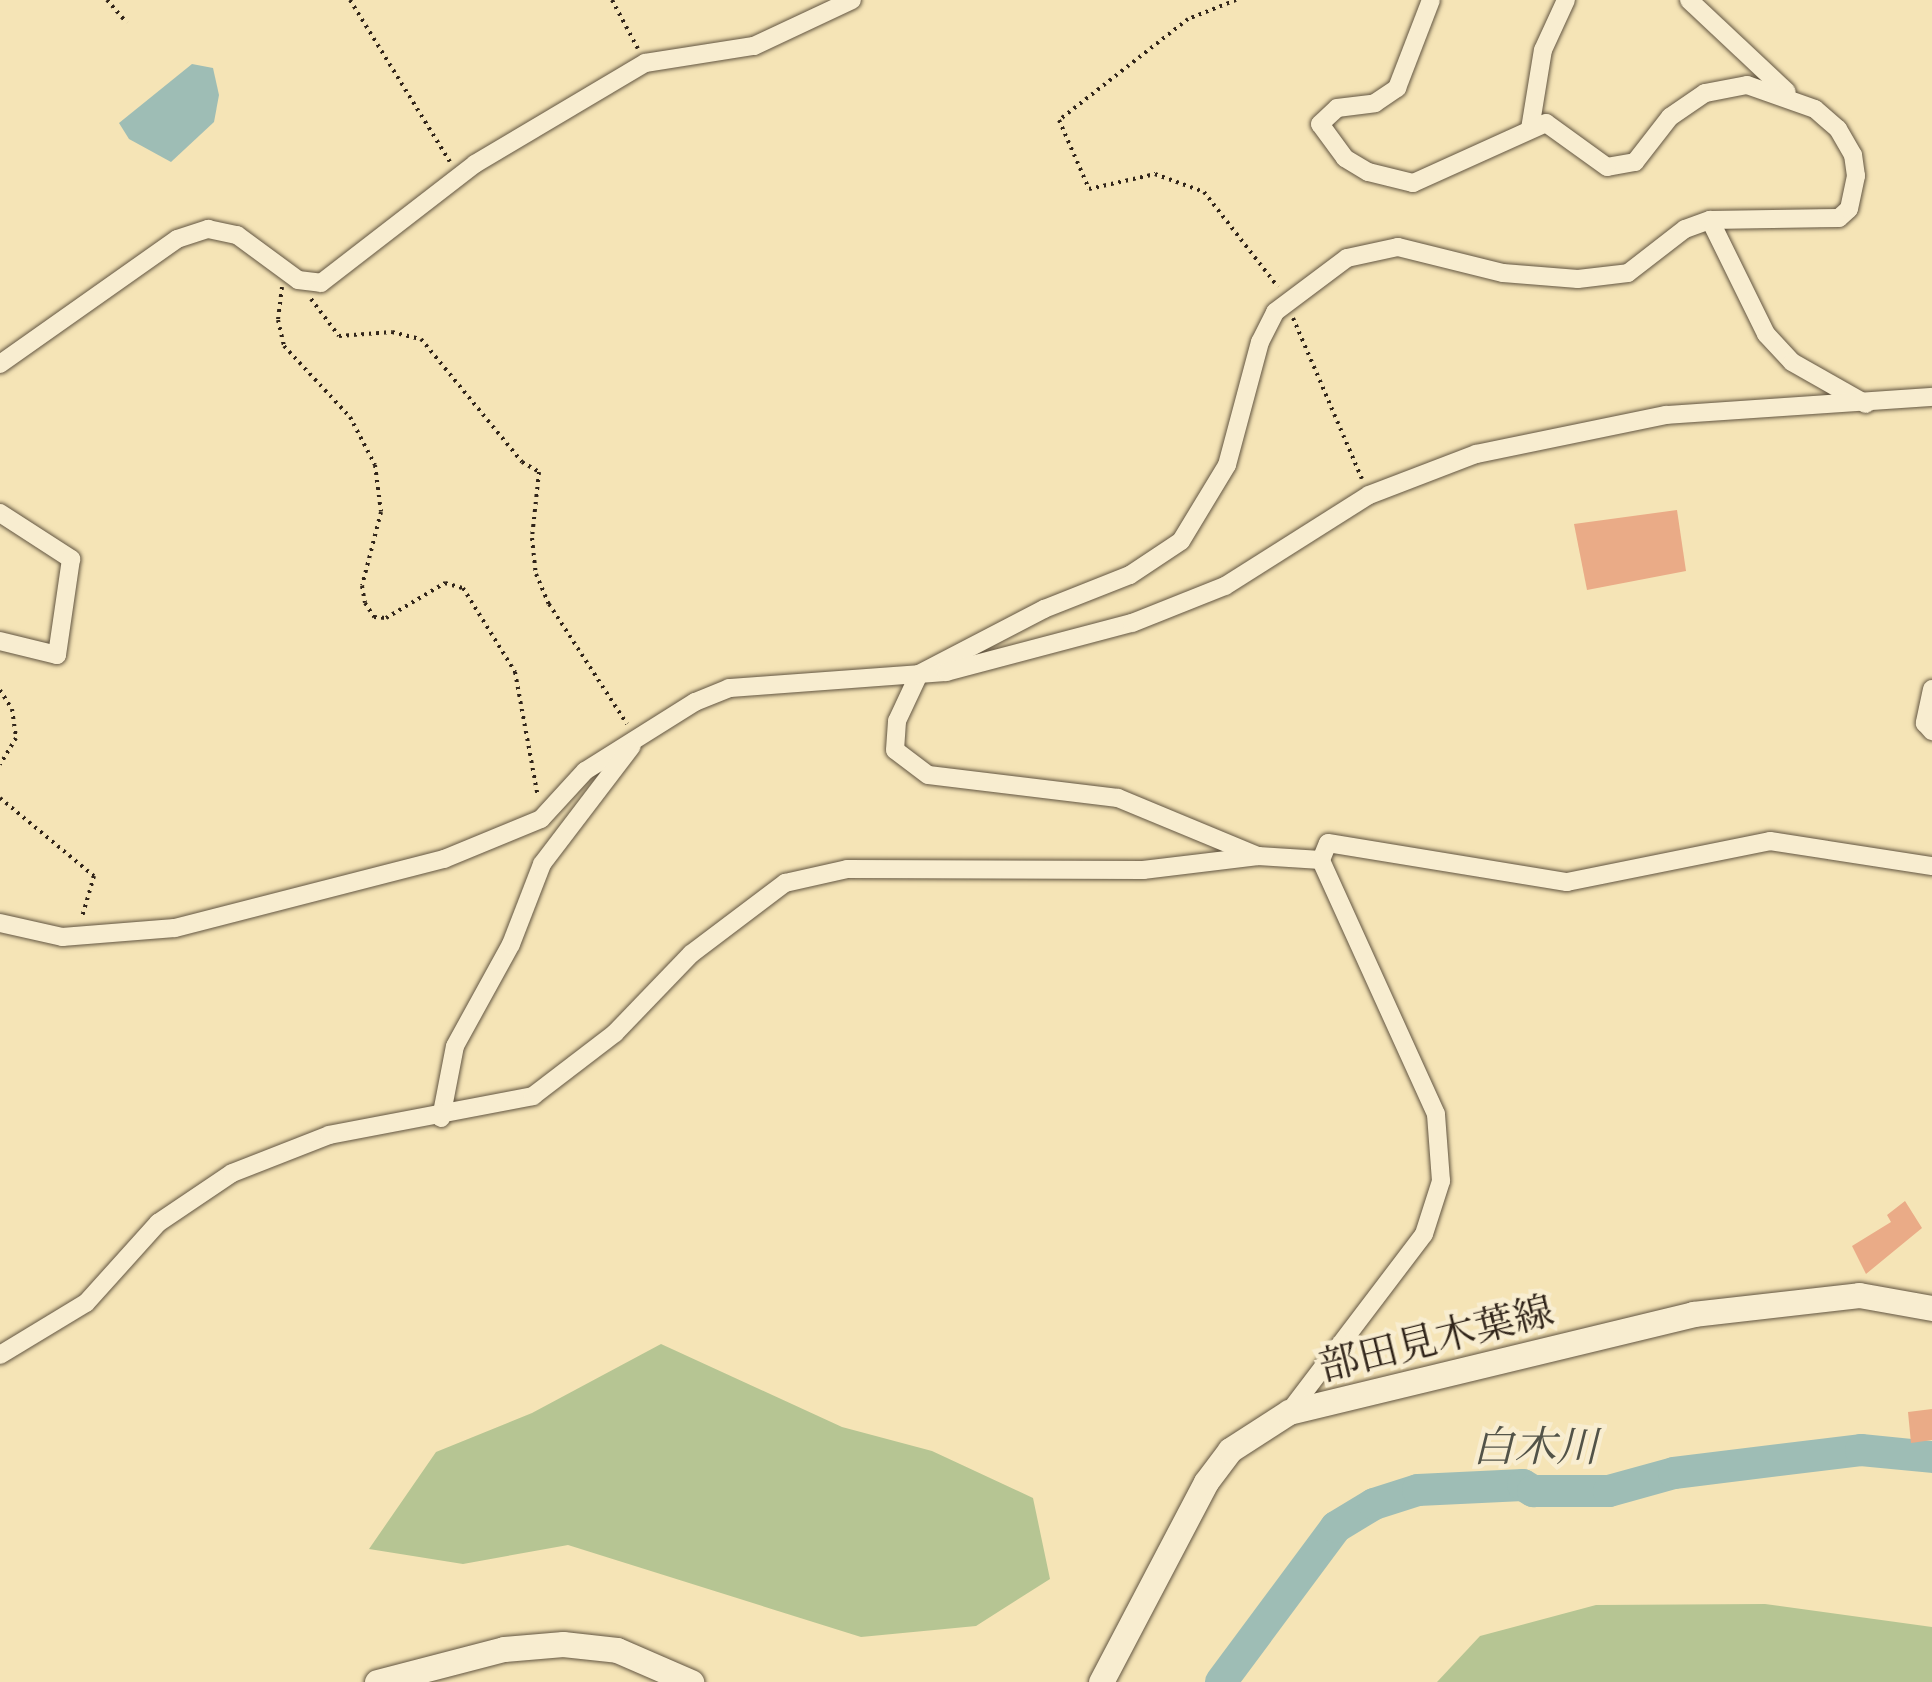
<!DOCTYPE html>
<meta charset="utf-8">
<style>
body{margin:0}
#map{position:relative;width:1932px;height:1682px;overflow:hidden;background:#f5e4b6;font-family:"Gentium Book Plus","Noto Serif JP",serif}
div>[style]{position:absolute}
.green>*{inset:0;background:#b6c593}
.water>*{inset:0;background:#9ebdb5}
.river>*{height:32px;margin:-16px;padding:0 16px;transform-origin:16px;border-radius:16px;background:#9ebdb5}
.building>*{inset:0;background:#eaab87}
.path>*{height:4px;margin-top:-2px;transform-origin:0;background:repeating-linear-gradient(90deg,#31251a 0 2.5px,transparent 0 7.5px)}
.roads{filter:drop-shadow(0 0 2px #625541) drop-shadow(0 0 2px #625541)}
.street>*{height:18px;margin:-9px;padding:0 9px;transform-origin:9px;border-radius:9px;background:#f8edd0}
.secondary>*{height:25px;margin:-12.5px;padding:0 12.5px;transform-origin:12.5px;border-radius:12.5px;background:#f8edd0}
span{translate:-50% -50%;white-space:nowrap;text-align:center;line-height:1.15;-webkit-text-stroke:9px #f8edd0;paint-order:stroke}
.street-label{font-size:40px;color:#31251a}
.water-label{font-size:42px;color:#525348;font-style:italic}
</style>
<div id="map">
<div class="green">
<i style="clip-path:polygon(661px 1344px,842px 1427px,932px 1451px,1033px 1498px,1050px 1579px,976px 1626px,861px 1637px,568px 1545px,463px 1564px,369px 1549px,436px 1452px,532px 1413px)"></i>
<i style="clip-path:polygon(1765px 1604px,1932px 1627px,1932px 1682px,1437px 1682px,1480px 1636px,1596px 1605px)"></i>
</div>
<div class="water">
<i style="clip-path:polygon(192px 64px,213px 68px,219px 95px,214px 122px,171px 162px,129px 139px,119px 123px)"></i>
</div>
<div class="river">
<i style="left:1221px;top:1682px;width:193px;rotate:-53.4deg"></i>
<i style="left:1336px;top:1527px;width:44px;rotate:-31.2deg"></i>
<i style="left:1374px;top:1504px;width:46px;rotate:-17.7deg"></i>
<i style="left:1418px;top:1490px;width:105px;rotate:-2.7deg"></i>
<i style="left:1523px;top:1485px;width:12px;rotate:31deg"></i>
<i style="left:1533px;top:1491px;width:76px"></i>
<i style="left:1609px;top:1491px;width:67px;rotate:-15.5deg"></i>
<i style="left:1674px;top:1473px;width:188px;rotate:-7deg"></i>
<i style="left:1861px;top:1450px;width:71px;rotate:5.6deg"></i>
</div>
<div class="building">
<i style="clip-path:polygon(1677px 510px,1686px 571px,1587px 590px,1574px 524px)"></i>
<i style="clip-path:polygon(1905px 1201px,1922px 1228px,1866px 1274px,1852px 1246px,1891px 1222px,1887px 1215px)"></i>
<i style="clip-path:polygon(1932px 1409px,1932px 1440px,1911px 1443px,1908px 1412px)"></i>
</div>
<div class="path">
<i style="left:107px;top:0;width:30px;rotate:49deg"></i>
<i style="left:350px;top:0;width:190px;rotate:58.3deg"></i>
<i style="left:612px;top:0;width:55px;rotate:62deg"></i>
<i style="left:1236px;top:0;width:52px;rotate:158.4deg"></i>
<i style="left:1188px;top:19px;width:164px;rotate:141.9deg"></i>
<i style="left:1059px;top:120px;width:75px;rotate:66.5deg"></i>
<i style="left:1089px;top:189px;width:68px;rotate:-12.8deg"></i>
<i style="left:1155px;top:174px;width:52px;rotate:20.2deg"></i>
<i style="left:1204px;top:192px;width:120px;rotate:52.1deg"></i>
<i style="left:282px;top:287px;width:33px;rotate:97deg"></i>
<i style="left:278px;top:320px;width:27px;rotate:77deg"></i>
<i style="left:284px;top:346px;width:97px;rotate:47.1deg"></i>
<i style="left:350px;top:417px;width:54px;rotate:62.5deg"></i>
<i style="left:375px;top:465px;width:47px;rotate:82.7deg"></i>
<i style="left:381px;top:512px;width:76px;rotate:104.4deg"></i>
<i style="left:362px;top:586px;width:17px;rotate:80deg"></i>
<i style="left:365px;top:603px;width:17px;rotate:57deg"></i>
<i style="left:374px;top:617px;width:12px;rotate:5deg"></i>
<i style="left:386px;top:618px;width:69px;rotate:-30.7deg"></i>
<i style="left:445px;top:583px;width:19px;rotate:16deg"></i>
<i style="left:463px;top:588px;width:99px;rotate:58.2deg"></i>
<i style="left:515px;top:672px;width:127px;rotate:79.6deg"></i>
<i style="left:311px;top:299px;width:46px;rotate:52.9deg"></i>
<i style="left:339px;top:336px;width:53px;rotate:-4.3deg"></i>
<i style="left:392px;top:332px;width:30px;rotate:14deg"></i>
<i style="left:421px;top:339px;width:159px;rotate:50.6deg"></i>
<i style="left:522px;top:462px;width:20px;rotate:30deg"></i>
<i style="left:539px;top:472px;width:66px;rotate:96.1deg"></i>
<i style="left:532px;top:538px;width:36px;rotate:84deg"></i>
<i style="left:536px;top:574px;width:33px;rotate:67deg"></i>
<i style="left:549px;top:604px;width:143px;rotate:57deg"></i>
<i style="left:1293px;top:318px;width:175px;rotate:66.8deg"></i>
<i style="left:0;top:690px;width:22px;rotate:58deg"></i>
<i style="left:12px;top:709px;width:29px;rotate:82deg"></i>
<i style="left:16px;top:738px;width:31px;rotate:121deg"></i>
<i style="left:0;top:798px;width:122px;rotate:39.7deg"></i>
<i style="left:94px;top:876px;width:43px;rotate:106.3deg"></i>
</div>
<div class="roads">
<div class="street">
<i style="left:1689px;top:0;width:134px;rotate:43.2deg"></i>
<i style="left:1530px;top:129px;width:80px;rotate:-80.7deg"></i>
<i style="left:1543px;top:50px;width:55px;rotate:-65.3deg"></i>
<i style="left:1710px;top:220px;width:127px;rotate:63.8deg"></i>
<i style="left:1766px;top:334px;width:38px;rotate:47deg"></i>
<i style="left:1792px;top:362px;width:85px;rotate:29.6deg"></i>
<i style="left:0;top:364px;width:217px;rotate:-35.2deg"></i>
<i style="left:177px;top:239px;width:33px;rotate:-18deg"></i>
<i style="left:208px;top:229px;width:30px;rotate:12deg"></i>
<i style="left:237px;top:235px;width:76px;rotate:36.4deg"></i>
<i style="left:298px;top:280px;width:23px;rotate:7deg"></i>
<i style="left:321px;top:283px;width:195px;rotate:-37.7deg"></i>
<i style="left:475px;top:164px;width:198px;rotate:-30.7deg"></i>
<i style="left:645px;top:63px;width:110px;rotate:-8.9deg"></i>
<i style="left:754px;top:46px;width:108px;rotate:-25.1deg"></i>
<i style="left:0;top:513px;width:85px;rotate:32.9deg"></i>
<i style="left:71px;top:559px;width:97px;rotate:98.3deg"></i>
<i style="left:57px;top:655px;width:59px;rotate:-166.2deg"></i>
<i style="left:1932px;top:689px;width:35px;rotate:102deg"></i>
<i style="left:1925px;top:723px;width:11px;rotate:49deg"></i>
<i style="left:1258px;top:856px;width:152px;rotate:-157.5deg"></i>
<i style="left:1118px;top:798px;width:191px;rotate:-173.1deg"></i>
<i style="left:928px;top:775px;width:41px;rotate:-142.9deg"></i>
<i style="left:895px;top:750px;width:29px;rotate:-86deg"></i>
<i style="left:897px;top:721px;width:52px;rotate:-64.9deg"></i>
<i style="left:919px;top:674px;width:141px;rotate:-27.5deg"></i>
<i style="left:1044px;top:609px;width:92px;rotate:-21.6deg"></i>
<i style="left:1130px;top:575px;width:61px;rotate:-33.7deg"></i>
<i style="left:1181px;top:541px;width:89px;rotate:-58.8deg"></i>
<i style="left:1227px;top:465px;width:127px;rotate:-75deg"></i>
<i style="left:1260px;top:342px;width:34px;rotate:-63deg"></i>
<i style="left:1275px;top:312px;width:90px;rotate:-36.9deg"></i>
<i style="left:1347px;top:258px;width:52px;rotate:-12.2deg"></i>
<i style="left:1398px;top:247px;width:108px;rotate:13.9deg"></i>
<i style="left:1503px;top:273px;width:75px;rotate:4.6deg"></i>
<i style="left:1578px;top:279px;width:50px;rotate:-6.8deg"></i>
<i style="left:1628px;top:273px;width:72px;rotate:-37.7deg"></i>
<i style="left:1685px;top:229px;width:27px;rotate:-20deg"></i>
<i style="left:1710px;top:220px;width:129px;rotate:-0.9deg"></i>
<i style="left:1839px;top:218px;width:13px;rotate:-42deg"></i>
<i style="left:1849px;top:209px;width:34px;rotate:-78deg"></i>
<i style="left:1856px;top:176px;width:21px;rotate:-98deg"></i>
<i style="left:1853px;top:155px;width:30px;rotate:-120deg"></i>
<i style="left:1838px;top:129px;width:30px;rotate:-139deg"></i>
<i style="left:1815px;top:109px;width:72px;rotate:-160.6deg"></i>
<i style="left:1747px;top:85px;width:43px;rotate:169.2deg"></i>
<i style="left:1705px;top:93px;width:42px;rotate:145.6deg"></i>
<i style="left:1670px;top:117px;width:57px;rotate:127.9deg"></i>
<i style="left:1635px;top:162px;width:28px;rotate:170deg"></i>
<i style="left:1607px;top:167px;width:75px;rotate:-144.2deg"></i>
<i style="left:1546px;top:123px;width:146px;rotate:155.7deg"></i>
<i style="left:1413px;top:183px;width:46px;rotate:-166.3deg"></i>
<i style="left:1368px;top:172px;width:27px;rotate:-149deg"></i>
<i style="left:1345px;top:158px;width:42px;rotate:-126.3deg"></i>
<i style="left:1320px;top:124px;width:23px;rotate:-43deg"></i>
<i style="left:1337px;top:108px;width:38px;rotate:-7deg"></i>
<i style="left:1375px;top:103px;width:27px;rotate:-34deg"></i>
<i style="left:1397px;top:88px;width:94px;rotate:-68.9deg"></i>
<i style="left:0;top:923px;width:64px;rotate:12.7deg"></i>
<i style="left:62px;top:937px;width:113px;rotate:-4.6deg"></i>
<i style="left:175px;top:928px;width:278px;rotate:-14.4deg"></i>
<i style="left:444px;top:859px;width:105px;rotate:-22.4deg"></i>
<i style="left:541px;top:819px;width:65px;rotate:-47.5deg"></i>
<i style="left:585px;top:771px;width:130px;rotate:-32.1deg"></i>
<i style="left:695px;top:702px;width:37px;rotate:-22deg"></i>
<i style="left:729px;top:688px;width:218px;rotate:-4.2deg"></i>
<i style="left:946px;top:672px;width:192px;rotate:-14.8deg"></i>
<i style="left:1132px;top:623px;width:100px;rotate:-21.7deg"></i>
<i style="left:1225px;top:586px;width:170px;rotate:-32.3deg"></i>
<i style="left:1369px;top:495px;width:115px;rotate:-21deg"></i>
<i style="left:1476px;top:454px;width:194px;rotate:-11.6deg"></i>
<i style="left:1666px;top:415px;width:267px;rotate:-3.9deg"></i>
<i style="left:441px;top:1118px;width:73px;rotate:-79deg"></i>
<i style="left:455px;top:1046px;width:116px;rotate:-61.2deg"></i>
<i style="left:511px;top:944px;width:86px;rotate:-68.8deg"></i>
<i style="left:542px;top:864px;width:148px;rotate:-52.7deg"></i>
<i style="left:0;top:1355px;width:100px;rotate:-31.2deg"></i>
<i style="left:86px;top:1303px;width:108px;rotate:-48deg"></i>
<i style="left:158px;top:1223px;width:89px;rotate:-34deg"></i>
<i style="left:232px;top:1173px;width:104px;rotate:-21.4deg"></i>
<i style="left:329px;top:1135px;width:208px;rotate:-10.8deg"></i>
<i style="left:533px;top:1096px;width:103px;rotate:-37.5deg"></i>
<i style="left:615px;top:1033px;width:110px;rotate:-46.1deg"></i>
<i style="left:691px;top:954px;width:118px;rotate:-37.1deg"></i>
<i style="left:785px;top:883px;width:64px;rotate:-12.7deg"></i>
<i style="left:847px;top:869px;width:296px;rotate:0.2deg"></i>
<i style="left:1143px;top:870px;width:116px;rotate:-6.9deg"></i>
<i style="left:1258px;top:856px;width:63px;rotate:3.6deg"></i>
<i style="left:1289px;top:1412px;width:223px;rotate:-52.8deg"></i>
<i style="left:1424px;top:1234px;width:56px;rotate:-72.2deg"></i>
<i style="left:1441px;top:1181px;width:67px;rotate:-94.3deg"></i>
<i style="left:1436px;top:1114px;width:279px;rotate:-114.4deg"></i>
<i style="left:1321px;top:860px;width:18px;rotate:-68deg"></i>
<i style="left:1328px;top:843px;width:242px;rotate:9.3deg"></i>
<i style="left:1567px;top:882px;width:207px;rotate:-11.4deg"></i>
<i style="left:1770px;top:841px;width:164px;rotate:8.8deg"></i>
</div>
<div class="secondary">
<i style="left:377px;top:1682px;width:131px;rotate:-14.6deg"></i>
<i style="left:504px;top:1649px;width:59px;rotate:-4.8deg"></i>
<i style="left:563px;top:1644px;width:54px;rotate:6.3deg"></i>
<i style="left:617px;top:1650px;width:81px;rotate:23.4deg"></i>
<i style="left:1101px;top:1682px;width:226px;rotate:-62.3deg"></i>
<i style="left:1206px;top:1482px;width:40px;rotate:-53deg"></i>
<i style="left:1230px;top:1450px;width:70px;rotate:-32.8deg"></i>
<i style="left:1289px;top:1412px;width:416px;rotate:-13.6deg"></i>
<i style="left:1693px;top:1314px;width:167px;rotate:-6.5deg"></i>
<i style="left:1859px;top:1295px;width:74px;rotate:10.1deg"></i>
</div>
</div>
<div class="street-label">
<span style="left:1436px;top:1338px;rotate:-14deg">部田見木葉線</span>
</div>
<div class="water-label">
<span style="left:1535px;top:1446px">白木川</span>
</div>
</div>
